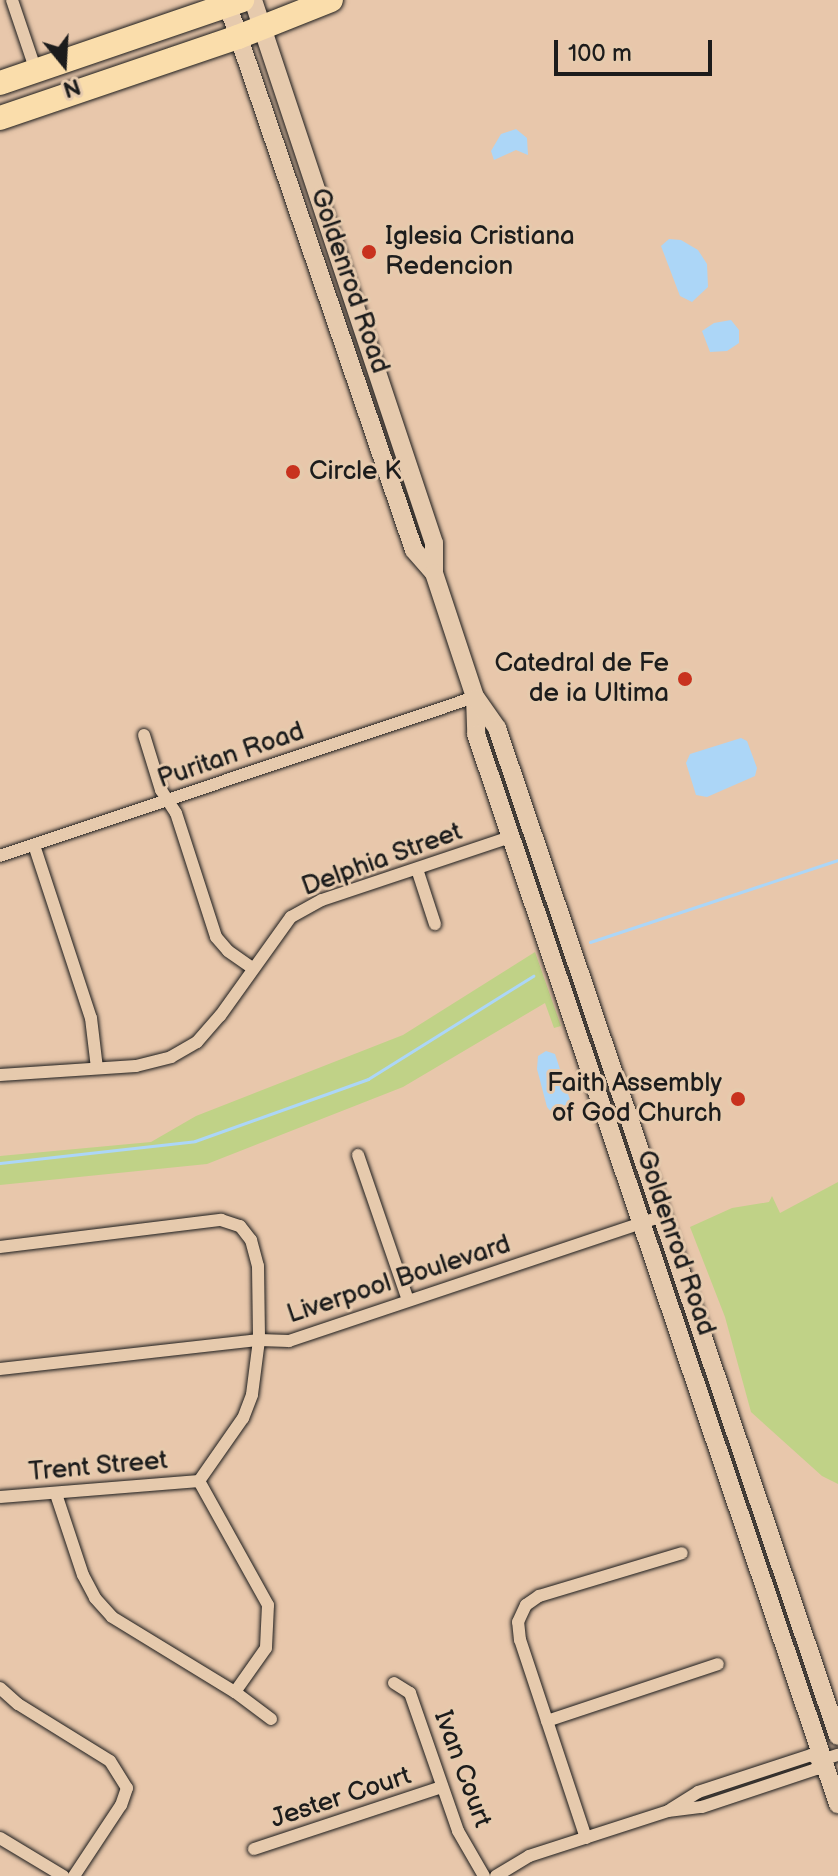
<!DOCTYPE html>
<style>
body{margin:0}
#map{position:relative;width:838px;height:1876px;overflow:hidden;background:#e8c7ab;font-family:"Balsamiq Sans",sans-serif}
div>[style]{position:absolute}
.green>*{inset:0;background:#c0d287}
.water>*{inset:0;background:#acd6f7}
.stream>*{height:3px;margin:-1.5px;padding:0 1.5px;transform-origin:1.5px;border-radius:1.5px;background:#acd6f7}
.roads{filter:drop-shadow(0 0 2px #1c1c1c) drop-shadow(0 0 2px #1c1c1c)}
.street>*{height:12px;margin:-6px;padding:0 6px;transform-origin:6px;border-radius:6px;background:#e6caad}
.secondary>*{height:18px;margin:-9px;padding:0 9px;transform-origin:9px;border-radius:9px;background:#e6caad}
.highway>*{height:24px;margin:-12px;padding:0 12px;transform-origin:12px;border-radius:12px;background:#faddab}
.dots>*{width:22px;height:22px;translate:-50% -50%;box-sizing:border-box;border:4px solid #e6caad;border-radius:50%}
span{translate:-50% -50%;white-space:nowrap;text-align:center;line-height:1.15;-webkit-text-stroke:6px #e6caad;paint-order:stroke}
.poi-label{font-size:26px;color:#1c1c1c}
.left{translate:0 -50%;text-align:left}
.right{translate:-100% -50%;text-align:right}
.street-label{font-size:26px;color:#1c1c1c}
.north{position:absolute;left:24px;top:24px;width:80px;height:80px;-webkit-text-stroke:6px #e6caad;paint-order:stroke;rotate:162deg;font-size:22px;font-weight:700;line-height:32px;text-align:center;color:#1c1c1c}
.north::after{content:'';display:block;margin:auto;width:28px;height:36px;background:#1c1c1c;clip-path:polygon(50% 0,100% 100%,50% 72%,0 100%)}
.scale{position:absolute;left:554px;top:40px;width:158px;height:36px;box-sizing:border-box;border:4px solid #1c1c1c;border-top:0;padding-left:10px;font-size:24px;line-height:28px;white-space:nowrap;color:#1c1c1c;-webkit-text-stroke:6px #e6caad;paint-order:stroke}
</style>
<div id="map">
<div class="green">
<i style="clip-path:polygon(535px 952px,561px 1026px,554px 1028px,545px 1003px,403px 1087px,207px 1164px,0 1185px,0 1156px,151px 1142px,196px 1116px,403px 1035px)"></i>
<i style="clip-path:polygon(838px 1182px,838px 1484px,822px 1476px,751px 1412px,725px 1317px,690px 1227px,732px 1208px,769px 1202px,772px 1196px,780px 1213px)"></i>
</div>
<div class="water">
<i style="clip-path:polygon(516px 129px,527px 138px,528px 155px,516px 150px,494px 160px,491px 151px,501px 134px)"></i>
<i style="clip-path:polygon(669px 239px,681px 240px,698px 250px,707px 264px,708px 287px,692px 302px,680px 296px,661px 246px)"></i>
<i style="clip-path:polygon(731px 320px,739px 330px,739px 343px,727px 351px,710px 352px,702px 331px,714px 323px)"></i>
<i style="clip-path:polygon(741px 738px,747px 741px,757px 768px,755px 776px,707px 797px,696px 795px,686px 763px,690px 754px)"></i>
<i style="clip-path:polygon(546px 1051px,555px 1054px,571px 1103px,566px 1110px,553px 1114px,547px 1107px,537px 1069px,538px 1056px)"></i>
</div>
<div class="stream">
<i style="left:590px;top:942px;width:261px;rotate:-18.3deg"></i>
<i style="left:0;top:1163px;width:196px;rotate:-6.4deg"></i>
<i style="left:195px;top:1141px;width:184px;rotate:-19.7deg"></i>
<i style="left:368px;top:1079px;width:195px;rotate:-32deg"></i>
</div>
<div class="roads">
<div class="street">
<i style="left:12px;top:0;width:75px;rotate:71.3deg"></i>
<i style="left:144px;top:735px;width:58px;rotate:72.8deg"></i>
<i style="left:161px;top:790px;width:27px;rotate:57deg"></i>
<i style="left:176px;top:813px;width:130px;rotate:72.1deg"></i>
<i style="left:216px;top:937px;width:18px;rotate:49deg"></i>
<i style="left:228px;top:951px;width:29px;rotate:35deg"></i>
<i style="left:34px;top:845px;width:182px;rotate:71.8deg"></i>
<i style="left:91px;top:1018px;width:50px;rotate:83.2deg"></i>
<i style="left:0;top:856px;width:501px;rotate:-18.51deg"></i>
<i style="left:417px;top:869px;width:58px;rotate:71.9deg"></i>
<i style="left:0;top:1075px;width:136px;rotate:-3.8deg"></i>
<i style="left:136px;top:1066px;width:36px;rotate:-14deg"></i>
<i style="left:171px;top:1057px;width:30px;rotate:-30deg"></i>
<i style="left:197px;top:1042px;width:35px;rotate:-49deg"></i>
<i style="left:220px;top:1016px;width:122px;rotate:-54.4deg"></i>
<i style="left:291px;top:917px;width:35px;rotate:-29deg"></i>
<i style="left:322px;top:900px;width:198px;rotate:-18.5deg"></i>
<i style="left:358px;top:1155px;width:153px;rotate:71deg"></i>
<i style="left:0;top:1247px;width:223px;rotate:-7deg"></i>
<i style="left:221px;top:1220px;width:20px;rotate:18deg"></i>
<i style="left:240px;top:1226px;width:18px;rotate:52deg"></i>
<i style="left:251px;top:1240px;width:27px;rotate:75deg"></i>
<i style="left:258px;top:1266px;width:74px;rotate:89.2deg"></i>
<i style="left:259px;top:1340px;width:55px;rotate:97.3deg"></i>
<i style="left:252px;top:1395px;width:25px;rotate:111deg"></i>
<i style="left:243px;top:1418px;width:77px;rotate:124.9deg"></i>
<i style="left:199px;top:1481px;width:142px;rotate:60.9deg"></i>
<i style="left:268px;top:1605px;width:43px;rotate:92.7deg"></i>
<i style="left:266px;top:1648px;width:54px;rotate:125.2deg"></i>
<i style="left:0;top:1369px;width:261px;rotate:-6.4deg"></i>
<i style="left:259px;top:1340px;width:30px;rotate:2deg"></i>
<i style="left:289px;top:1341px;width:393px;rotate:-18.5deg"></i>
<i style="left:56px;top:1494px;width:85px;rotate:71.6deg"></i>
<i style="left:83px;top:1575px;width:26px;rotate:62deg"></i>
<i style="left:95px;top:1598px;width:25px;rotate:48deg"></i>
<i style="left:112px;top:1617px;width:144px;rotate:31.4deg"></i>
<i style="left:235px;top:1692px;width:45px;rotate:36.9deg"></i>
<i style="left:0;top:1497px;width:200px;rotate:-4.6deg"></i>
<i style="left:394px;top:1683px;width:19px;rotate:32deg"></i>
<i style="left:410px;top:1693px;width:146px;rotate:70.8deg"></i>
<i style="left:458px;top:1831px;width:52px;rotate:60deg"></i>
<i style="left:0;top:1688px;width:24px;rotate:42deg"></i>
<i style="left:18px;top:1704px;width:108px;rotate:31.8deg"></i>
<i style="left:110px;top:1761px;width:32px;rotate:58deg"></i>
<i style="left:127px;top:1788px;width:18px;rotate:109deg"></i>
<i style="left:121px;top:1805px;width:85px;rotate:123.5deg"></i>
<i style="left:547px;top:1721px;width:180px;rotate:-18.4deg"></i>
<i style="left:671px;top:1809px;width:32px;rotate:-32deg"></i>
<i style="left:698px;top:1792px;width:119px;rotate:-18.1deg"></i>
<i style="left:811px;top:1755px;width:10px;rotate:37deg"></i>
<i style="left:0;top:1838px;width:74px;rotate:31.1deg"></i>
<i style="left:586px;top:1838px;width:209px;rotate:-108.4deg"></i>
<i style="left:520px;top:1640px;width:18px;rotate:-96deg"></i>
<i style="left:518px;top:1622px;width:19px;rotate:-65deg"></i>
<i style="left:526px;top:1605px;width:16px;rotate:-35deg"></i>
<i style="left:539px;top:1596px;width:149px;rotate:-16.7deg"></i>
<i style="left:254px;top:1849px;width:198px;rotate:-18.3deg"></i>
<i style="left:496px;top:1876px;width:39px;rotate:-31deg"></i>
<i style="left:529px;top:1856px;width:146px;rotate:-17.9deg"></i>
<i style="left:668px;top:1811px;width:34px;rotate:-7deg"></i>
<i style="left:702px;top:1807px;width:120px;rotate:-18.4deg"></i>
<i style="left:816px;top:1769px;width:9px;rotate:-69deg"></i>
<i style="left:819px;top:1761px;width:20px;rotate:-18deg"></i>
</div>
<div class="secondary">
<i style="left:226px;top:0;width:581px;rotate:71.13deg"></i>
<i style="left:414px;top:550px;width:30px;rotate:49deg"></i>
<i style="left:253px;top:0;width:572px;rotate:71.57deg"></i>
<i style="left:434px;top:543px;width:30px;rotate:90deg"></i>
<i style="left:434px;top:573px;width:131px;rotate:71.7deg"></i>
<i style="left:475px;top:697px;width:37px;rotate:88deg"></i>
<i style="left:476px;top:734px;width:1130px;rotate:71.31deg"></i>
<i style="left:476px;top:698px;width:37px;rotate:55deg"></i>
<i style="left:497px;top:728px;width:1064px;rotate:71.31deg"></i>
</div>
<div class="highway">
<i style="left:0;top:83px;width:256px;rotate:-18.9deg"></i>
<i style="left:0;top:118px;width:251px;rotate:-18.8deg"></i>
<i style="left:238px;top:37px;width:100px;rotate:-21.7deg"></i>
</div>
</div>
<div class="dots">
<i style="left:369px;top:252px;background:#c8321e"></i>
<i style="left:293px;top:472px;background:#c8321e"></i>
<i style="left:685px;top:679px;background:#c8321e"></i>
<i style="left:738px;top:1099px;background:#c8321e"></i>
</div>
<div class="poi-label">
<span class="left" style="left:385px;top:252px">Iglesia Cristiana<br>Redencion</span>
<span class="left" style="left:309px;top:472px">Circle K</span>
<span class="right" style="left:669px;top:679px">Catedral de Fe<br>de ia Ultima</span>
<span class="right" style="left:722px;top:1099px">Faith Assembly<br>of God Church</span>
</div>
<div class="street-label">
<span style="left:349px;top:281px;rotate:71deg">Goldenrod Road</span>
<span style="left:231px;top:756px;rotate:-19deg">Puritan Road</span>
<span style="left:382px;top:860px;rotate:-20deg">Delphia Street</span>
<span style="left:675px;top:1243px;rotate:71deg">Goldenrod Road</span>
<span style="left:399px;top:1280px;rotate:-18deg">Liverpool Boulevard</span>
<span style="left:98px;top:1467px;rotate:-5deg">Trent Street</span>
<span style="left:462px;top:1769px;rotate:70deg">Ivan Court</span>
<span style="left:341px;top:1798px;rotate:-18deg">Jester Court</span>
</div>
<div class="north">N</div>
<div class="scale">100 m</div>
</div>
